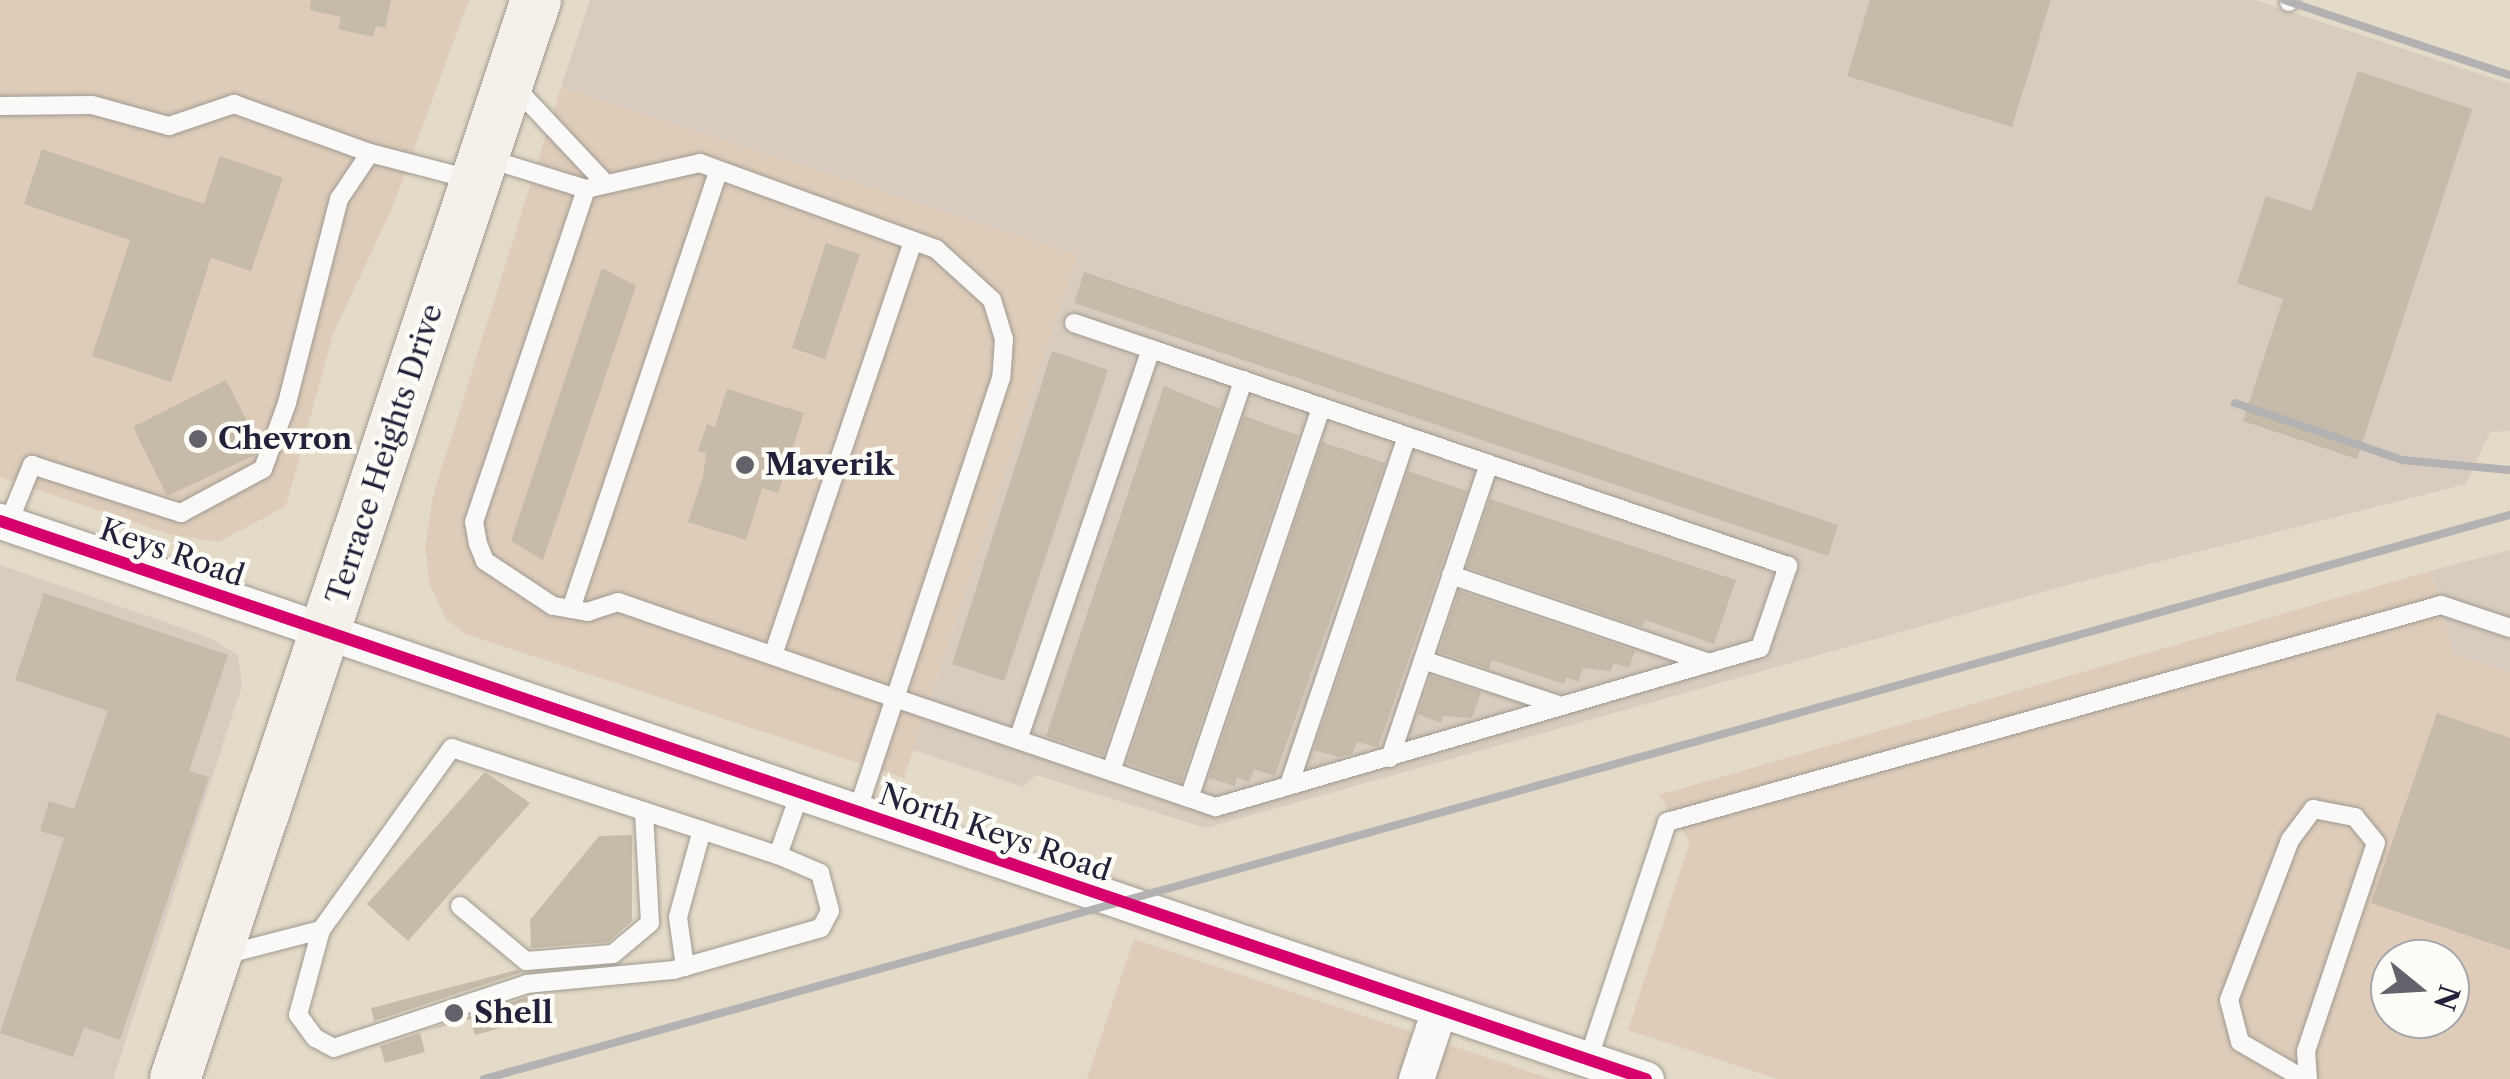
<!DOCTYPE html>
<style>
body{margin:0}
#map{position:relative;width:2510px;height:1079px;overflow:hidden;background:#e3dac7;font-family:"Libre Caslon Text",serif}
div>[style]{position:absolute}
.built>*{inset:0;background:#deccb9}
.industrial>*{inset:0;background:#d7ccbf}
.building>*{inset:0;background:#c6baa8}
.roads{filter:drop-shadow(0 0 2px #9f9a92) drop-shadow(0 0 2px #9f9a92)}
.lane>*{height:18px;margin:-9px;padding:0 9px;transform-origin:9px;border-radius:9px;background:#fbf9f7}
.street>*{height:35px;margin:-17.5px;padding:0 17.5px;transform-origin:17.5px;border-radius:17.5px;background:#fbf9f7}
.secondary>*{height:50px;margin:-25px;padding:0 25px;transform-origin:25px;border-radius:25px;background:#f5f0e9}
.rail>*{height:8px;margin:-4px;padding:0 4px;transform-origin:4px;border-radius:4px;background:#b3b1b2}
.cycleway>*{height:12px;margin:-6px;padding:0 6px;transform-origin:6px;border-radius:6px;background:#d6006c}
.dots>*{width:28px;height:28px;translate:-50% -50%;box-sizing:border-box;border:5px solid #fdfcf7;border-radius:50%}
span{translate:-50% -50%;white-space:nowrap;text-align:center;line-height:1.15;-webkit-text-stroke:9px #fdfcf7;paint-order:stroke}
.poi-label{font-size:30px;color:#22223b;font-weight:700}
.left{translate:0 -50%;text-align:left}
.street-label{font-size:30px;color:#22223b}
.north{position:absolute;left:2370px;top:939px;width:100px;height:100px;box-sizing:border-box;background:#fdfcf7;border:2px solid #a5a5ac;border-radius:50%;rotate:108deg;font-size:28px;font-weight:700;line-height:40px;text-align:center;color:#22223b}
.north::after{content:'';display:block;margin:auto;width:35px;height:45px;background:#66626c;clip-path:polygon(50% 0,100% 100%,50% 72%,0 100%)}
</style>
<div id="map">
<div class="built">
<i style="clip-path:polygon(0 0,469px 0,393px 206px,333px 334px,286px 506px,219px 542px,168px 534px,0 477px)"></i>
<i style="clip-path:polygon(561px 87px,1079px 255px,904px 778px,466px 634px,446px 619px,430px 585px,425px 547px,433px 496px)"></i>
<i style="clip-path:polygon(evenodd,2430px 571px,2454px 653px,2510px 672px,2510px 1079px,1777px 1079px,1628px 1030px,1690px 842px,1659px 795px,2430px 571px,2390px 959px,2450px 959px,2450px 1019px,2390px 1019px,2390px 959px)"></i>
<i style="clip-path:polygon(1134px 939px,1551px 1079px,1087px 1079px)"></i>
</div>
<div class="industrial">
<i style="clip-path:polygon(590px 0,2255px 0,2510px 84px,2510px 431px,2490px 432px,2466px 484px,2067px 585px,1206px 828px,1036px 775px,1023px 787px,913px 750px,1078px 255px,561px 87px)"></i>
<i style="clip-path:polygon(2510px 550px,2510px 672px,2454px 654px,2430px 571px)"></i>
<i style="clip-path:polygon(0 565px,208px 637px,238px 655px,242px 686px,113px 1079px,0 1079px)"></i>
</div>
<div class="building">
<i style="clip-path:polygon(311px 0,391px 0,385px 28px,376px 26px,373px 37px,338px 29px,341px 17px,310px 10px)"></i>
<i style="clip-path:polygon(1870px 0,2051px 0,2012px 127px,1847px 76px)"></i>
<i style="clip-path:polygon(2358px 71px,2472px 109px,2357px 459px,2243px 421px,2283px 299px,2237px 283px,2266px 196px,2312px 211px)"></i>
<i style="clip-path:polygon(42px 149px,204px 204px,220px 156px,283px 178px,251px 271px,211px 258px,171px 382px,92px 356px,130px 240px,24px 204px)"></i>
<i style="clip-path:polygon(826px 243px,860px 254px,825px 359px,792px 348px)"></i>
<i style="clip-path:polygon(602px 268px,636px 286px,543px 560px,511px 541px)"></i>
<i style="clip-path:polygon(1084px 272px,1838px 525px,1828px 556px,1074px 303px)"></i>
<i style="clip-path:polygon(1052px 351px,1108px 370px,1004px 681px,952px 664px)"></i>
<i style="clip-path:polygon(226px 380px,259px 444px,255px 455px,167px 496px,133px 427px)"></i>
<i style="clip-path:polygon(1164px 386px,1220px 409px,1103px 755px,1046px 736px)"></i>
<i style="clip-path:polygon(727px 389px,804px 413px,778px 493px,762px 488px,746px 540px,688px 522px,703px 477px,706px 453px,698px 451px,707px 424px,715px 427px)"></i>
<i style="clip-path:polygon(1244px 416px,1298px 435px,1181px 782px,1127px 763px)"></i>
<i style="clip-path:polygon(1322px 442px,1385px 463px,1275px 776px,1254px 769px,1249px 782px,1237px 777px,1235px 786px,1209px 778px)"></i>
<i style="clip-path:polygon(1408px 471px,1467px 491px,1378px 747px,1357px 742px,1352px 754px,1338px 757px,1314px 750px)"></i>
<i style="clip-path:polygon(1490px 499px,1736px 580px,1714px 644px,1645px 620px,1642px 627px,1467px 567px)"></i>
<i style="clip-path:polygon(1459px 591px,1635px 651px,1629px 668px,1614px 663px,1611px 671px,1583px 668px,1578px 682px,1566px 677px,1564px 684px,1492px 660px,1489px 669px,1439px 652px)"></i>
<i style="clip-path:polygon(44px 593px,228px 655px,189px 771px,209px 777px,120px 1040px,84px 1027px,73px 1057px,0 1033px,64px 838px,40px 831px,49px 801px,74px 809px,108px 711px,15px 680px)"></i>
<i style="clip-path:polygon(1431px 676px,1481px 692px,1472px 718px,1443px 716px,1441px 723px,1418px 714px)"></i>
<i style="clip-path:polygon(2437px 713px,2510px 738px,2510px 950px,2371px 903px)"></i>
<i style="clip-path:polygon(485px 772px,530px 803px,408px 941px,367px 904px)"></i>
<i style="clip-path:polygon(632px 835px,632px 921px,608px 942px,531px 948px,530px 920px,599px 836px)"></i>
<i style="clip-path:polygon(517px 970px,522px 972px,374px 1021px,371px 1008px)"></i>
<i style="clip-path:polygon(530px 996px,537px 1018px,475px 1035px,470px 1019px,428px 1030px)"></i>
<i style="clip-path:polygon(420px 1033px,425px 1052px,385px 1063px,380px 1046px)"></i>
</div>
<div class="roads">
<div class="lane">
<i style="left:2289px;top:2px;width:2px;rotate:-63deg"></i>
<i style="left:514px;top:86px;width:134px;rotate:46.8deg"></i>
<i style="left:0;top:106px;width:92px;rotate:-0.6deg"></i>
<i style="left:92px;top:105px;width:80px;rotate:15.3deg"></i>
<i style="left:169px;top:126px;width:69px;rotate:-18.7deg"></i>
<i style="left:234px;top:104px;width:145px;rotate:19.8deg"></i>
<i style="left:486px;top:158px;width:105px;rotate:17.2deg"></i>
<i style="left:700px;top:163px;width:251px;rotate:20deg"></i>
<i style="left:936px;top:249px;width:76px;rotate:42.3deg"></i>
<i style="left:992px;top:300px;width:41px;rotate:72.9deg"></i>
<i style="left:1004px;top:339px;width:39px;rotate:94deg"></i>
<i style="left:1001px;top:378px;width:337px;rotate:108.3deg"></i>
<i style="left:895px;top:698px;width:293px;rotate:-160.9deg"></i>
<i style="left:618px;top:602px;width:32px;rotate:162deg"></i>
<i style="left:588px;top:612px;width:36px;rotate:-170deg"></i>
<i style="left:553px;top:606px;width:82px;rotate:-146.5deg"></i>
<i style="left:485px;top:561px;width:18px;rotate:-112deg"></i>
<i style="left:478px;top:544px;width:22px;rotate:-100deg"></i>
<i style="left:474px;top:522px;width:351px;rotate:-71.4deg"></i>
<i style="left:586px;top:189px;width:117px;rotate:-12.8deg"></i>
<i style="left:1074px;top:323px;width:81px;rotate:18.7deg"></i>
<i style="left:8px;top:524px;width:64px;rotate:-67.9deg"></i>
<i style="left:32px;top:465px;width:157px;rotate:17.9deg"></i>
<i style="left:181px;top:513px;width:93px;rotate:-28.2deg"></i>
<i style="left:263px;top:469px;width:70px;rotate:-70deg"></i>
<i style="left:287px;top:403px;width:211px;rotate:-75.7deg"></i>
<i style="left:339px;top:199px;width:55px;rotate:-56deg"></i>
<i style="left:370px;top:153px;width:107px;rotate:14.6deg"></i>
<i style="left:1451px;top:575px;width:273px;rotate:18.8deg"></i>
<i style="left:571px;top:609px;width:463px;rotate:-71.4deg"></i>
<i style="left:773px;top:655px;width:437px;rotate:-71.3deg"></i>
<i style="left:1423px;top:660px;width:142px;rotate:18.4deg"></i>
<i style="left:452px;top:748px;width:343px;rotate:18.2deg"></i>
<i style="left:778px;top:855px;width:46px;rotate:23.2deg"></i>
<i style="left:820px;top:873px;width:39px;rotate:75deg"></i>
<i style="left:830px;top:911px;width:19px;rotate:118deg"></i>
<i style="left:821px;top:928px;width:153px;rotate:164.1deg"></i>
<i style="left:674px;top:970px;width:148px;rotate:174.6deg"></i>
<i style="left:527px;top:984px;width:203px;rotate:161.7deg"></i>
<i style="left:334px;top:1048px;width:21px;rotate:-152deg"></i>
<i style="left:315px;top:1038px;width:29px;rotate:-126deg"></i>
<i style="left:298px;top:1015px;width:88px;rotate:-74.9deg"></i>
<i style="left:321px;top:930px;width:224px;rotate:-54.3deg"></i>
<i style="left:1390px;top:758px;width:310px;rotate:-71.4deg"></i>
<i style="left:1111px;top:771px;width:413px;rotate:-71.3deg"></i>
<i style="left:1289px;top:785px;width:368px;rotate:-71.3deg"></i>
<i style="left:1189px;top:798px;width:413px;rotate:-71.3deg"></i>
<i style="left:857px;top:812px;width:120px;rotate:-71.6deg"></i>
<i style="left:895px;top:698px;width:339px;rotate:18.8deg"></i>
<i style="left:1216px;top:807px;width:567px;rotate:-16.29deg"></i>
<i style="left:1760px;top:648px;width:87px;rotate:-71.1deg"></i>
<i style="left:1788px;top:566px;width:673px;rotate:-161.19deg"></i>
<i style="left:1151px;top:349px;width:412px;rotate:108.8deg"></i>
<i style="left:778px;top:855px;width:66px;rotate:-70.5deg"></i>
<i style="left:460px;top:906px;width:86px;rotate:39.8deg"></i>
<i style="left:526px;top:961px;width:87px;rotate:-4.6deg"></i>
<i style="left:613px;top:954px;width:48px;rotate:-40deg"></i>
<i style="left:650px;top:923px;width:112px;rotate:-93.1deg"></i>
<i style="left:224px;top:955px;width:100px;rotate:-14.5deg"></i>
<i style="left:685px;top:967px;width:50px;rotate:-98deg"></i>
<i style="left:678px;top:917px;width:90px;rotate:-74.6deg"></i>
<i style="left:1588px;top:1060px;width:251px;rotate:-71.6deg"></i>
<i style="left:1667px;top:822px;width:804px;rotate:-15.66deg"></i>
<i style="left:2441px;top:605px;width:73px;rotate:18.4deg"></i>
<i style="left:2304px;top:1079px;width:74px;rotate:-150deg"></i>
<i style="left:2240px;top:1042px;width:43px;rotate:-104.7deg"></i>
<i style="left:2229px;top:1000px;width:171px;rotate:-69.1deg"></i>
<i style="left:2290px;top:840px;width:39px;rotate:-53deg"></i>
<i style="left:2313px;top:809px;width:43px;rotate:10.8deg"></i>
<i style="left:2355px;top:817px;width:33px;rotate:51deg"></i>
<i style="left:2376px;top:843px;width:219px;rotate:108.6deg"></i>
<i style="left:2306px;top:1051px;width:28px;rotate:86deg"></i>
</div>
<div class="street">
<i style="left:0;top:521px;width:1738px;rotate:18.73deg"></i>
<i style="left:1416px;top:1079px;width:73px;rotate:-71.6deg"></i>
</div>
<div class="secondary">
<i style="left:175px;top:1079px;width:1138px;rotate:-71.5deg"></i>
</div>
</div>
<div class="rail">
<i style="left:2284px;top:0;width:238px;rotate:18.4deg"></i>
<i style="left:2235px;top:403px;width:176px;rotate:18.8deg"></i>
<i style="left:2402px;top:460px;width:108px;rotate:5.3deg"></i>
<i style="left:484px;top:1079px;width:2103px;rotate:-15.56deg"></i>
</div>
<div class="cycleway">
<i style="left:0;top:521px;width:1738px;rotate:18.73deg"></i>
</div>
<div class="dots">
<i style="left:198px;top:439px;background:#66626c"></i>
<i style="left:745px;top:465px;background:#66626c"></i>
<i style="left:454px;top:1013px;background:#66626c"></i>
</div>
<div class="poi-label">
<span class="left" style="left:218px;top:439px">Chevron</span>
<span class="left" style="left:765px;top:465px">Maverik</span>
<span class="left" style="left:474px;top:1013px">Shell</span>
</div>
<div class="street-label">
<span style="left:385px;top:454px;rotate:-72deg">Terrace Heights Drive</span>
<span style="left:172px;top:553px;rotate:19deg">Keys Road</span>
<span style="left:995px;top:833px;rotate:19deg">North Keys Road</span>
</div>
<div class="north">N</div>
</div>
